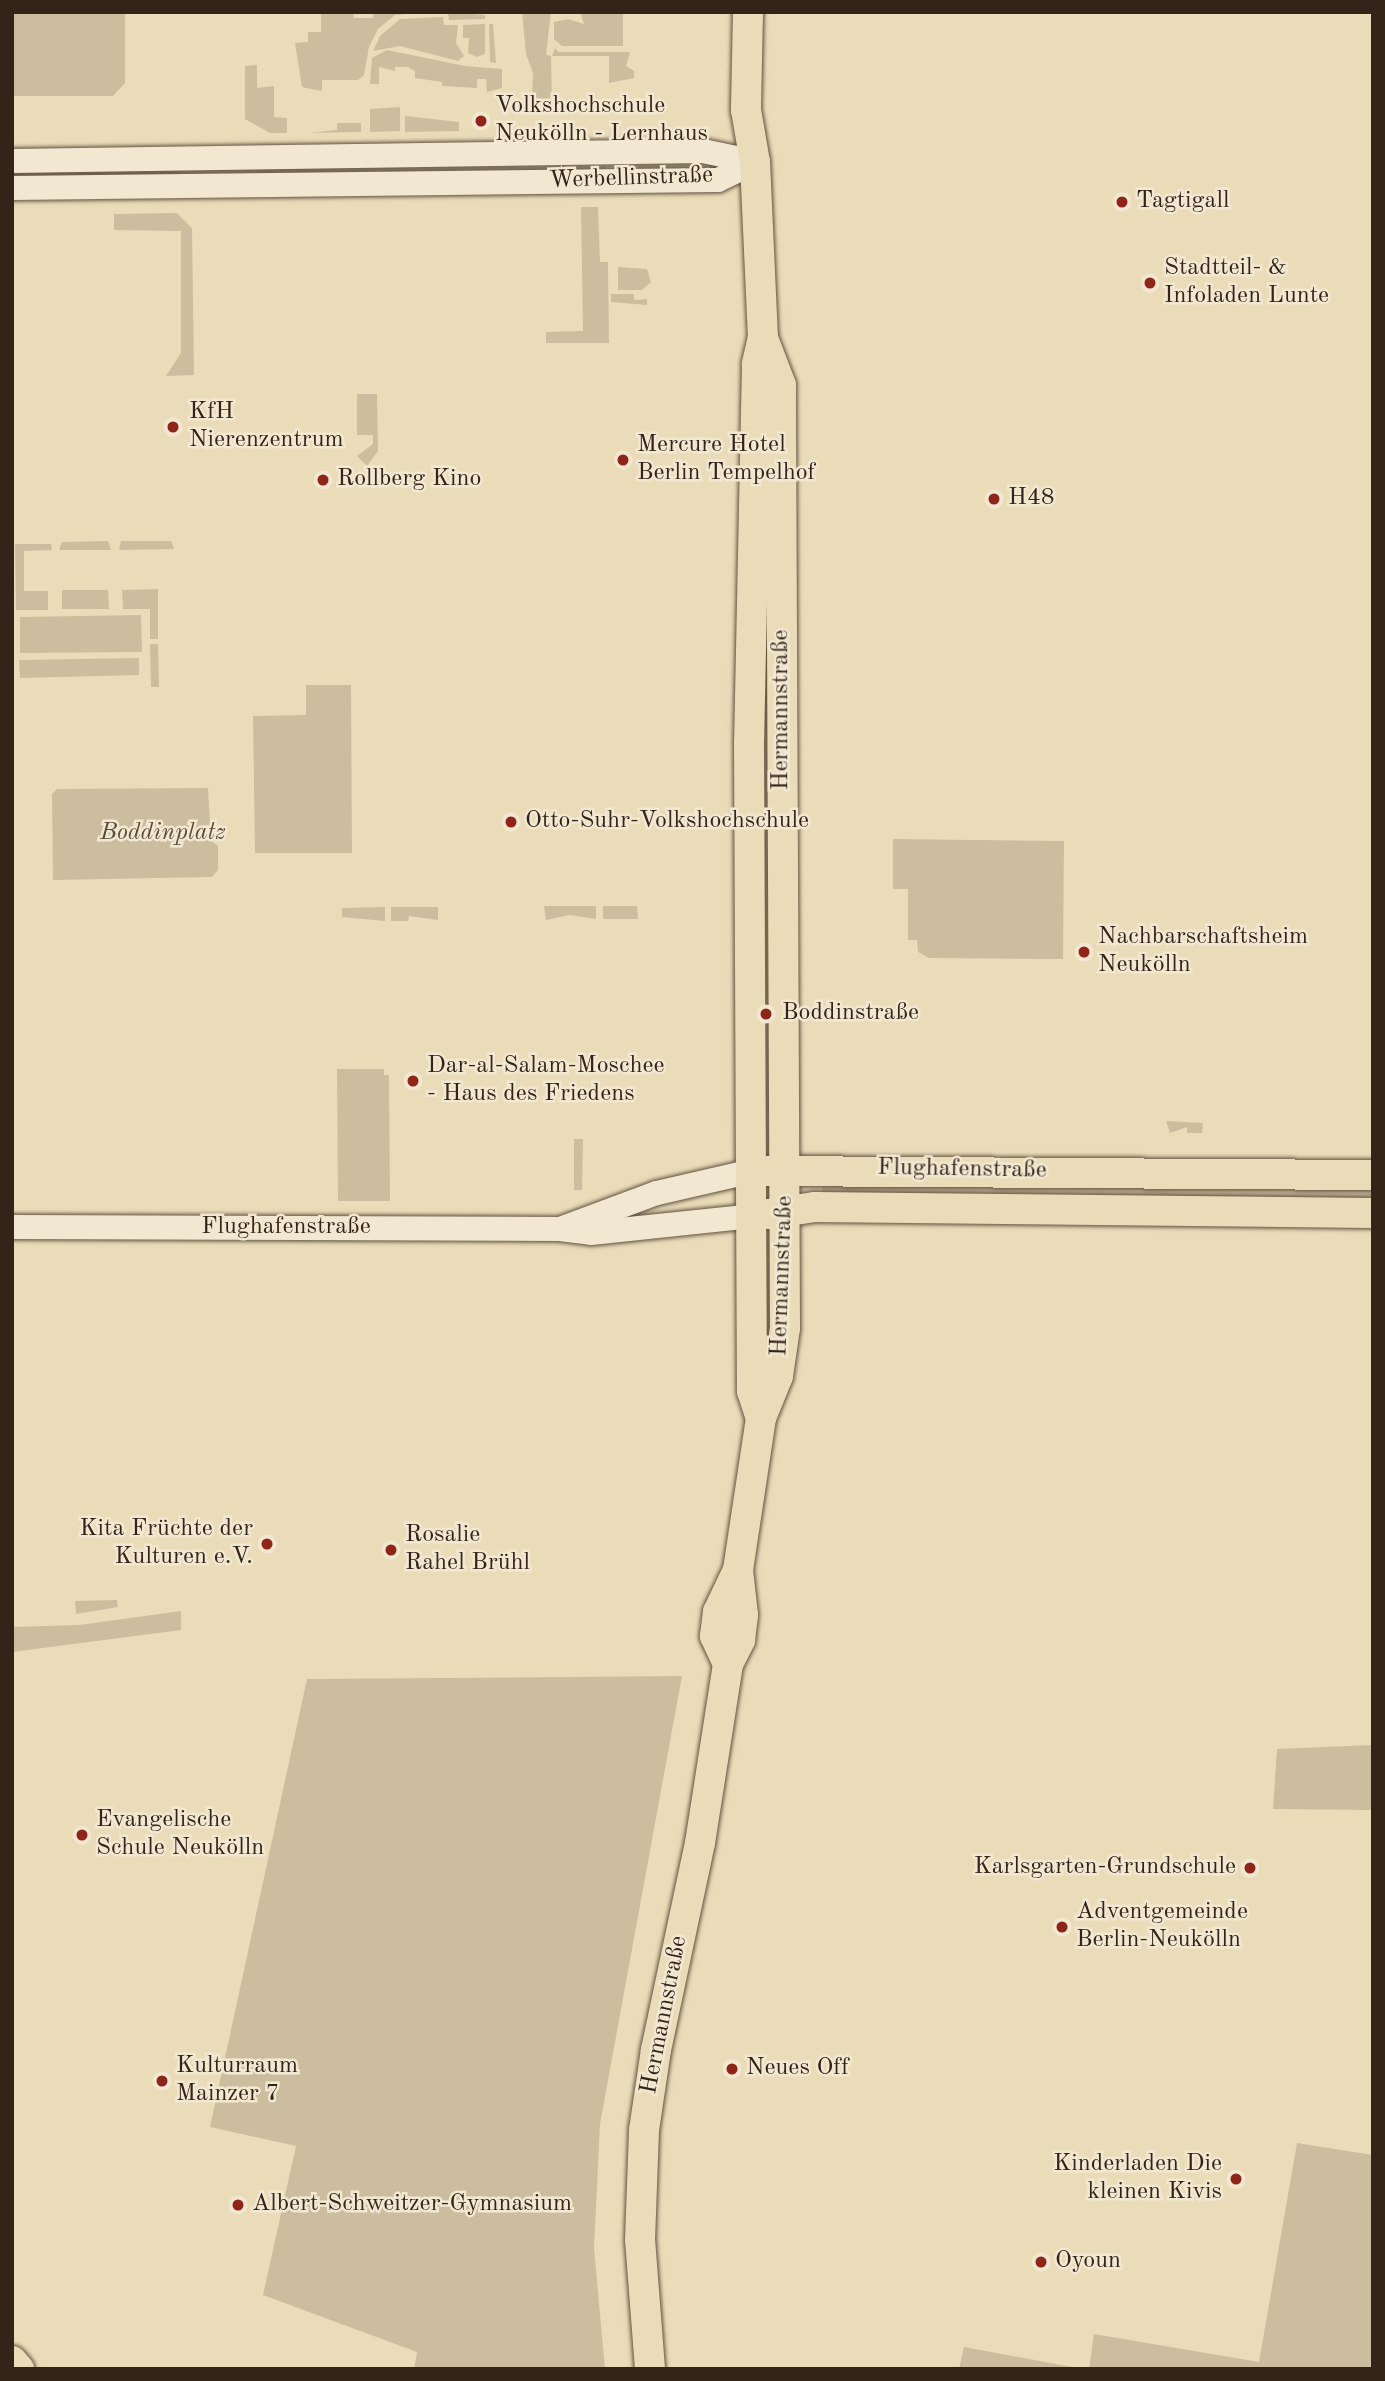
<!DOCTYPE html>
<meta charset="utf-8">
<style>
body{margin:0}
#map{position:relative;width:1385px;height:2381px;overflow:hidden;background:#ebdcb9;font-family:"Old Standard TT",serif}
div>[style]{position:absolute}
.green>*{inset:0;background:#ccbd9e}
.roads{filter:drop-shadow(0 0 2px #615241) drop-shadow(0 0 2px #615241)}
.minor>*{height:24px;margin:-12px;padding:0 12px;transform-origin:12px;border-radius:12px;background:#f2e8d2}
.major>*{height:30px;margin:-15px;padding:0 15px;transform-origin:15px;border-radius:15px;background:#ebdcb9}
.dots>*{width:19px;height:19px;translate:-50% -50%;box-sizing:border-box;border:4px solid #f2e8d2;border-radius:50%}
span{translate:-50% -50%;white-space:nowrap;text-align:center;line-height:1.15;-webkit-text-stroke:5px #f2e8d2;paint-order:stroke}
.poi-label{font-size:24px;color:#332419}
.left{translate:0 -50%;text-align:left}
.right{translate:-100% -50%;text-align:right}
.street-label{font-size:24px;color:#332419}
.park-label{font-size:24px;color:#594a3a;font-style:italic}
.frame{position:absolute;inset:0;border:14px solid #332419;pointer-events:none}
</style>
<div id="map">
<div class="green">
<i style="clip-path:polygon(12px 12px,125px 12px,125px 83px,113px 96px,12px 96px)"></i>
<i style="clip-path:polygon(321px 12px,353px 12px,354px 18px,373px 18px,373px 13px,415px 13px,395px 15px,378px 29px,369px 47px,364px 75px,358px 80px,322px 80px,322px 91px,316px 90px,302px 87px,295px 43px,308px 42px,308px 32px,321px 32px)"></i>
<i style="clip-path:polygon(448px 12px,485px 15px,485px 19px,449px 20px)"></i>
<i style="clip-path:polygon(522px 12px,551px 12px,546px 55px,551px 56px,552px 103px,532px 99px,533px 73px,526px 54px)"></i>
<i style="clip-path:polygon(580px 12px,623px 12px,623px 46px,562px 46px,554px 39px,554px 22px,568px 19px,584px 24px)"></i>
<i style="clip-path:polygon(443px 17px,444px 25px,458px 25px,456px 43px,464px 56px,458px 61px,400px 46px,373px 51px,380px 36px,400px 19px)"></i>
<i style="clip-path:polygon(485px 24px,485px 54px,477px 57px,468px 53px,469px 38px,463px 38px,463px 25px)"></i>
<i style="clip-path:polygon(489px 24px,493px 24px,496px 63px,490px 62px)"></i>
<i style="clip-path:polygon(555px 48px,559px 52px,630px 52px,626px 66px,634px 71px,634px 78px,609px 83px,609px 56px,552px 56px)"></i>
<i style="clip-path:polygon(387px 50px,465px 66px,502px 69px,502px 88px,487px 92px,486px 79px,477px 79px,477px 88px,442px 86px,442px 82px,415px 78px,415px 71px,408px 67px,395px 67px,395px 71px,379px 67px,379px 84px,370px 84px,372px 58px)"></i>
<i style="clip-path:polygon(257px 65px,257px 88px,274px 86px,274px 117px,287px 118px,287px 133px,270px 133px,245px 119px,245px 66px)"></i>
<i style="clip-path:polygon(400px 107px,400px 131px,370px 132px,370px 109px)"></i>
<i style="clip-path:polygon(405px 116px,459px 122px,459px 131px,405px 132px)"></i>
<i style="clip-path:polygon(337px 123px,361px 123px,361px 132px,308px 133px,337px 130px)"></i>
<i style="clip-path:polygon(701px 164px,701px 170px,638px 171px,638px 165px)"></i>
<i style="clip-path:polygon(606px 166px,606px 171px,256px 175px,256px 169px)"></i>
<i style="clip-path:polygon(180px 170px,181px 176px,12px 177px,12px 172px)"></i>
<i style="clip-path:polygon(581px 207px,598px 207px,600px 262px,608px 262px,609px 343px,546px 343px,546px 332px,583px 331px)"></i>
<i style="clip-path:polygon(177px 213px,192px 228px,194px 375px,166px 376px,181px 353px,181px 231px,114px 230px,114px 214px)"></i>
<i style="clip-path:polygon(618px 267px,647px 269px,651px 282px,642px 290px,618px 290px)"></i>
<i style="clip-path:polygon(611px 294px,634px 294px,634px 300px,647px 299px,647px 305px,611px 302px)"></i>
<i style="clip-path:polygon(357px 394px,377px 394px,378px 451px,367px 466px,357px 456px,373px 444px,373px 435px,357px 435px)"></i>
<i style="clip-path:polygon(108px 541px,111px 550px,59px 550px,62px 542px)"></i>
<i style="clip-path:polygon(171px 541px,174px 549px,119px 550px,121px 541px)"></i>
<i style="clip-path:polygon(15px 544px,51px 544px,52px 550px,24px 551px,24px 591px,48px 591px,48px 610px,16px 610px)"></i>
<i style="clip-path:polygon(158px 589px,158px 639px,150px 639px,150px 609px,123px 609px,122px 590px)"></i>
<i style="clip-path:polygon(62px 590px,108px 590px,109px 609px,62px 609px)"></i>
<i style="clip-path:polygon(141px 615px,142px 652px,20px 653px,20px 617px)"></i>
<i style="clip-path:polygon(150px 644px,158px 644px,159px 687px,151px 687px)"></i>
<i style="clip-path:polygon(139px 658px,139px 675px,20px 678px,19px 660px)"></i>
<i style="clip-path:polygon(306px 685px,351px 685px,352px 853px,255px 853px,253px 716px,306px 715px)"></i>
<i style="clip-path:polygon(208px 788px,211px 841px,218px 846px,218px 870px,212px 877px,53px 880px,52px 794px,57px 789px)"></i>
<i style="clip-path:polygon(893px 839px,1064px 841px,1063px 959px,929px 958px,918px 952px,917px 940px,908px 940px,908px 889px,893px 889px)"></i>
<i style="clip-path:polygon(544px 906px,596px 906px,596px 919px,570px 915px,546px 920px)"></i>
<i style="clip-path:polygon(603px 906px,637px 906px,638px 919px,603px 919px)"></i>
<i style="clip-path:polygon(385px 907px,385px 921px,342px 917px,342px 908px)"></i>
<i style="clip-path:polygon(391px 907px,438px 907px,438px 920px,409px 916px,408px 921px,391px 921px)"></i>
<i style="clip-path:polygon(337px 1069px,384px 1069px,384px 1075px,389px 1075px,390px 1201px,338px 1201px)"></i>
<i style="clip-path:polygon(1166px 1121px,1203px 1123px,1202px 1133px,1187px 1133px,1187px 1127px,1170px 1133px)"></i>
<i style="clip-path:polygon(574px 1139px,583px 1139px,582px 1190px,574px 1190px)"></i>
<i style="clip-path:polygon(822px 1184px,1373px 1190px,1373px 1204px,822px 1198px)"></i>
<i style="clip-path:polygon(117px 1600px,118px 1607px,76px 1614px,75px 1601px)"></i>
<i style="clip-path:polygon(181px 1611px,181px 1630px,12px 1652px,12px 1627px,79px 1625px)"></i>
<i style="clip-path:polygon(682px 1676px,600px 2124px,594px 2248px,605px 2369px,414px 2369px,417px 2352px,263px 2295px,296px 2146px,210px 2127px,307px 1679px)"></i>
<i style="clip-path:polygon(1373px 1745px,1373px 1810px,1273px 1809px,1277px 1749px)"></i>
<i style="clip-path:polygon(1297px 2143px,1373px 2155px,1373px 2369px,1089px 2369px,1094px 2334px,1259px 2362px)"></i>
<i style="clip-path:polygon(964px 2347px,1083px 2369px,1084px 2369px,959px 2369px)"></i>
</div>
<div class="roads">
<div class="minor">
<i style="left:12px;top:161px;width:691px;rotate:-0.83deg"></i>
<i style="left:703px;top:151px;width:53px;rotate:11.9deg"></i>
<i style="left:12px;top:188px;width:706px;rotate:-0.65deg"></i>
<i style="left:718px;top:180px;width:41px;rotate:-25.9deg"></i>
<i style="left:12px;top:1227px;width:548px;rotate:0.21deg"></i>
<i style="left:560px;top:1229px;width:31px;rotate:7deg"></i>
<i style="left:591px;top:1233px;width:162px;rotate:-6deg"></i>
<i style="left:560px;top:1229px;width:103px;rotate:-20.4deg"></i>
<i style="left:657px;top:1193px;width:98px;rotate:-13deg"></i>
</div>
<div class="major">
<i style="left:748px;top:12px;width:98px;rotate:91.2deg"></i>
<i style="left:746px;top:110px;width:53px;rotate:80.2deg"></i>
<i style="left:755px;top:162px;width:175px;rotate:87.4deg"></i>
<i style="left:763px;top:337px;width:28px;rotate:103deg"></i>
<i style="left:757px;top:364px;width:378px;rotate:91.2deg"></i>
<i style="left:749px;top:742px;width:649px;rotate:89.74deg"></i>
<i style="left:752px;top:1391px;width:28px;rotate:72deg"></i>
<i style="left:766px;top:1171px;width:607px;rotate:0.38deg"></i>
<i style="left:768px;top:1214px;width:48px;rotate:-8.5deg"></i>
<i style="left:815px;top:1207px;width:558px;rotate:0.62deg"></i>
<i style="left:728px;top:1664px;width:31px;rotate:-115deg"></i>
<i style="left:715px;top:1636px;width:24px;rotate:-83deg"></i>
<i style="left:718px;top:1612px;width:47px;rotate:-64.5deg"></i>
<i style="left:738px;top:1570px;width:154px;rotate:-81.4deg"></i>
<i style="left:761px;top:1418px;width:45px;rotate:-68deg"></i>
<i style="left:778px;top:1376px;width:49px;rotate:-81.7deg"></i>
<i style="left:785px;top:1328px;width:929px;rotate:-90.25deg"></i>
<i style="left:781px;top:399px;width:14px;rotate:-90deg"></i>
<i style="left:781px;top:385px;width:50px;rotate:-111deg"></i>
<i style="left:12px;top:2361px;width:11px;rotate:49deg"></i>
<i style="left:650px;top:2369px;width:129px;rotate:-94.4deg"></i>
<i style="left:640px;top:2240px;width:110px;rotate:-87.9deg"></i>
<i style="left:644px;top:2130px;width:81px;rotate:-81.5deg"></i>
<i style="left:656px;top:2050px;width:212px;rotate:-78deg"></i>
<i style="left:700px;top:1843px;width:181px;rotate:-81.1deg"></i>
<i style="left:728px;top:1664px;width:27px;rotate:-63deg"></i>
<i style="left:740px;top:1640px;width:25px;rotate:-83deg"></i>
<i style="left:743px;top:1615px;width:45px;rotate:-96.3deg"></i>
</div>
</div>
<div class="dots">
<i style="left:481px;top:121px;background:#8f2418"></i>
<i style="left:1122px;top:202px;background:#8f2418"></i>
<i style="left:1150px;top:283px;background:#8f2418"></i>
<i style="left:173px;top:427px;background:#8f2418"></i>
<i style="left:623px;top:460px;background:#8f2418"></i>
<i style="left:323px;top:480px;background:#8f2418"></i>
<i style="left:994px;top:499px;background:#8f2418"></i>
<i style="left:511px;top:822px;background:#8f2418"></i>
<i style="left:1084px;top:952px;background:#8f2418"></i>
<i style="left:766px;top:1014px;background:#8f2418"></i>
<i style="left:413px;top:1081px;background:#8f2418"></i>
<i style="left:267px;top:1544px;background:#8f2418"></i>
<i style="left:391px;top:1550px;background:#8f2418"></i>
<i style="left:82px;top:1835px;background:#8f2418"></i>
<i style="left:1250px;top:1868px;background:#8f2418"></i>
<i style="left:1062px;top:1927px;background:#8f2418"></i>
<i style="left:732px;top:2069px;background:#8f2418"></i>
<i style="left:162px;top:2081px;background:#8f2418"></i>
<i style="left:1236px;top:2179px;background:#8f2418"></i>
<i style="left:238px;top:2205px;background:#8f2418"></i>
<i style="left:1041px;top:2262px;background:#8f2418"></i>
</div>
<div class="poi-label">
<span class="left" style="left:495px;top:121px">Volkshochschule<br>Neukölln - Lernhaus</span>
<span class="left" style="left:1136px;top:202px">Tagtigall</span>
<span class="left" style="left:1164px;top:283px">Stadtteil- &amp;<br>Infoladen Lunte</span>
<span class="left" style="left:189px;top:427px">KfH<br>Nierenzentrum</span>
<span class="left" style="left:637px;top:460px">Mercure Hotel<br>Berlin Tempelhof</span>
<span class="left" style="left:337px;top:480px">Rollberg Kino</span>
<span class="left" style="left:1008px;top:499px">H48</span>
<span class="left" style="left:525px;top:822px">Otto-Suhr-Volkshochschule</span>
<span class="left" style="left:1098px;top:952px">Nachbarschaftsheim<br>Neukölln</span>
<span class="left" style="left:782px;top:1014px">Boddinstraße</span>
<span class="left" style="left:427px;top:1081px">Dar-al-Salam-Moschee<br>- Haus des Friedens</span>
<span class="right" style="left:253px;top:1544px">Kita Früchte der<br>Kulturen e.V.</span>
<span class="left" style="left:405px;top:1550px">Rosalie<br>Rahel Brühl</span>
<span class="left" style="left:96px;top:1835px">Evangelische<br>Schule Neukölln</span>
<span class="right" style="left:1236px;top:1868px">Karlsgarten-Grundschule</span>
<span class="left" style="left:1076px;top:1927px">Adventgemeinde<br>Berlin-Neukölln</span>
<span class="left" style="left:176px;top:2081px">Kulturraum<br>Mainzer 7</span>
<span class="left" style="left:746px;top:2069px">Neues Off</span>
<span class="right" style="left:1222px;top:2179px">Kinderladen Die<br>kleinen Kivis</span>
<span class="left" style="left:252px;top:2205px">Albert-Schweitzer-Gymnasium</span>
<span class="left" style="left:1055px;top:2262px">Oyoun</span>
</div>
<div class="street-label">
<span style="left:631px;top:179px;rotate:-2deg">Werbellinstraße</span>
<span style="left:782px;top:710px;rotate:-90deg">Hermannstraße</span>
<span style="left:962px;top:1170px;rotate:1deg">Flughafenstraße</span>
<span style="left:286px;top:1228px">Flughafenstraße</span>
<span style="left:783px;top:1276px;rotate:-88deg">Hermannstraße</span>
<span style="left:665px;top:2015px;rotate:-79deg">Hermannstraße</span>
</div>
<div class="park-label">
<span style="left:163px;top:834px">Boddinplatz</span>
</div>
<div class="frame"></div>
</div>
